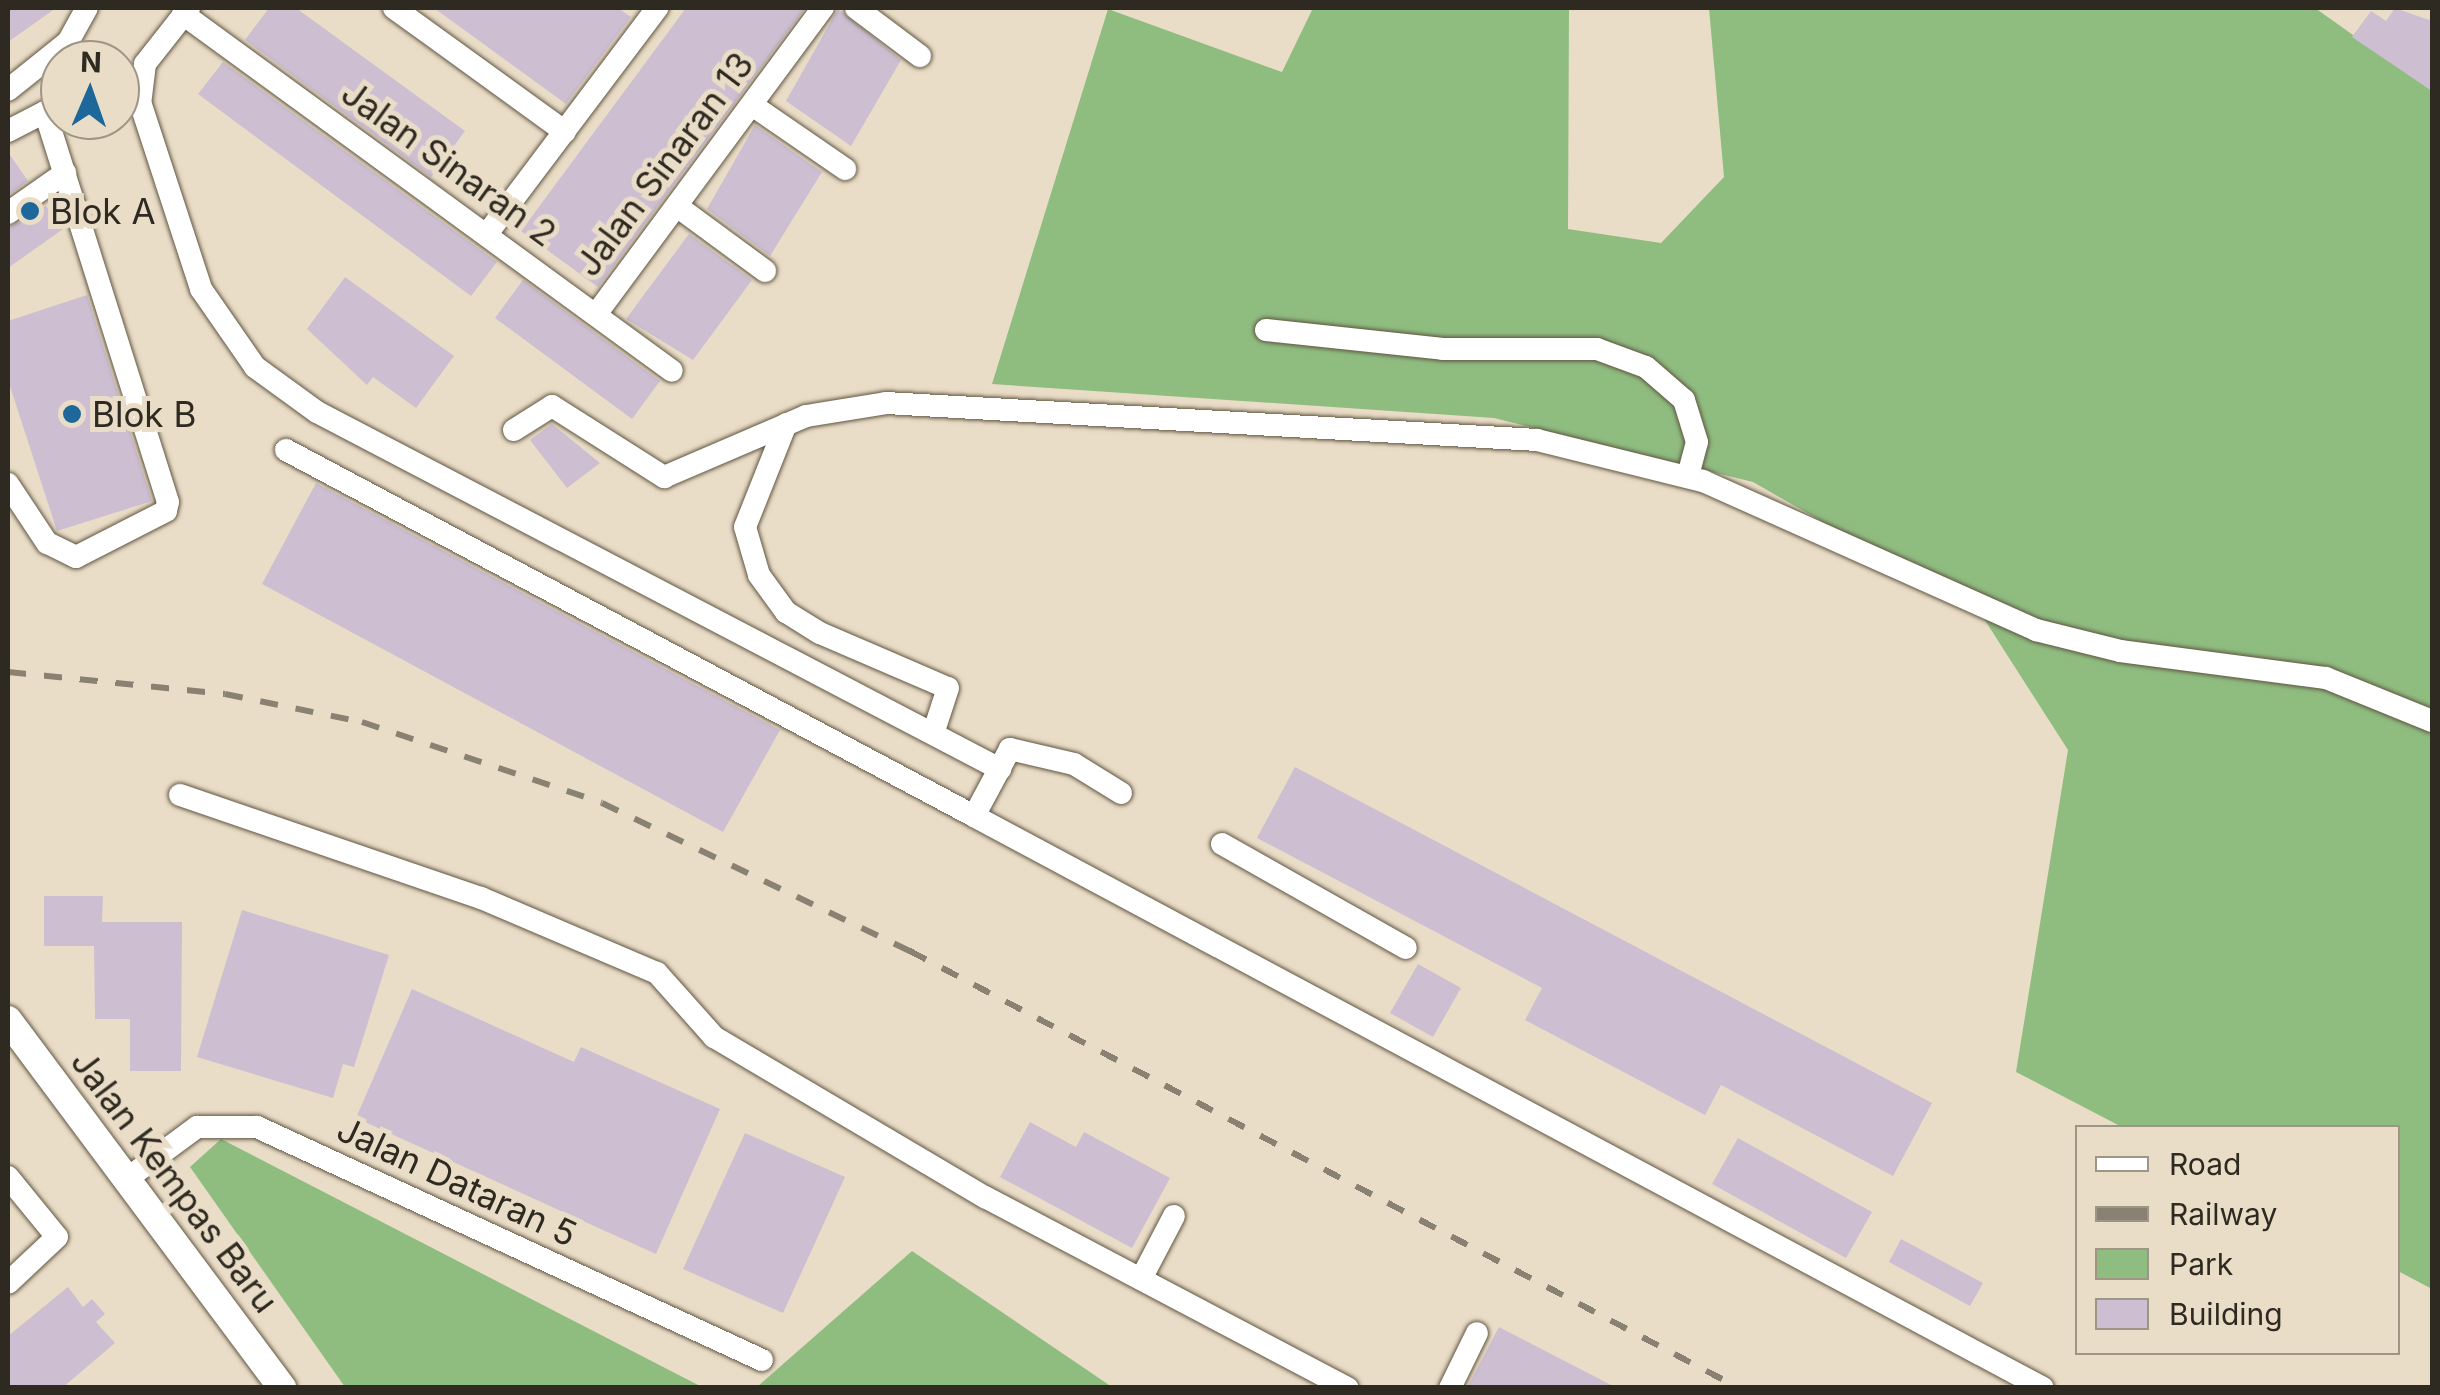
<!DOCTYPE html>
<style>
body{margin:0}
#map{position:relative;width:2440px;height:1395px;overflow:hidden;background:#eaddc7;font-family:Inter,sans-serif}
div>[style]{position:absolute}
.green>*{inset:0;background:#8fbd80}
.building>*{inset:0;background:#cdbed2}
.roads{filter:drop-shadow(0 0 2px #605542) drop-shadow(0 0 2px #605542)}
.minor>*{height:22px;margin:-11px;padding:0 11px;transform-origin:11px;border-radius:11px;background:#fff}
.major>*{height:28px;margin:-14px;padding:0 14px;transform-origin:14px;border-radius:14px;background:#fff}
.rail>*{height:6px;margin-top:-3px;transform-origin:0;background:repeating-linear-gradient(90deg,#898172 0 18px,transparent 0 36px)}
.dots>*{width:28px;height:28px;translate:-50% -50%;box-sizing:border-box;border:5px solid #eaddc7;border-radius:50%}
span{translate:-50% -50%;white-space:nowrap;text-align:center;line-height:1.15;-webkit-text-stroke:10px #eaddc7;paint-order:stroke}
.street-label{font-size:35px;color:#2e2921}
.poi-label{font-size:35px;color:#2e2921}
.left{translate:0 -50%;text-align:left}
.frame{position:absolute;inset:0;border:10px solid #2e2921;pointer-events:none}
.legend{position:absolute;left:2075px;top:1125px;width:325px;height:230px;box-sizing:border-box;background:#eaddc7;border:2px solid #9f9585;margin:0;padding:12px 18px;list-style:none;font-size:30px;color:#2e2921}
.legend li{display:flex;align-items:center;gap:20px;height:50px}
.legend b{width:50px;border:2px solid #9f9585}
.north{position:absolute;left:40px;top:40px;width:100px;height:100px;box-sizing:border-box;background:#eaddc7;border:2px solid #9f9585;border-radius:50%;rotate:2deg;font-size:28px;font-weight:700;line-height:40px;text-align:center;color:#2e2921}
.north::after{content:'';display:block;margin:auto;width:35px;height:45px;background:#1d679b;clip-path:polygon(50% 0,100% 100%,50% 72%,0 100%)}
</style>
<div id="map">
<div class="green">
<i style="clip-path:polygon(1313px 8px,1569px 8px,1568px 229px,1661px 243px,1724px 177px,1709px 8px,2315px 8px,2432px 91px,2432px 1289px,2398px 1271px,2398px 1128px,2122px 1127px,2016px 1072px,2068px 750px,1979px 611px,1753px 482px,1494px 418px,992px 384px,1108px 9px,1282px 72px)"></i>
<i style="clip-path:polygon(221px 1139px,702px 1387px,345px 1387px,190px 1167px)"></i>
<i style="clip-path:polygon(912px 1251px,1112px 1387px,757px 1387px)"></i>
</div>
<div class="building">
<i style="clip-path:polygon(8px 8px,56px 8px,8px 42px)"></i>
<i style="clip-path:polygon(269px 8px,296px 8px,465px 131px,431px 177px,245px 40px)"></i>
<i style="clip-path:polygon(434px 8px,618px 8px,631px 17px,566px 104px)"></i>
<i style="clip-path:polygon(686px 8px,805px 8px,598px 287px,521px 231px)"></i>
<i style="clip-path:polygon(2395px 8px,2432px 21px,2432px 91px,2352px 37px,2371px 11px,2386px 21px)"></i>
<i style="clip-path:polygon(838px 9px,901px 60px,851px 146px,786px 101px)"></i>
<i style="clip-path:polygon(223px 62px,497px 262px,471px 296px,198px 94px)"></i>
<i style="clip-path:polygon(755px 125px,822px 172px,770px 256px,707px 209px)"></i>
<i style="clip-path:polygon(8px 152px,28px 181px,8px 195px)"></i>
<i style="clip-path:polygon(46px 206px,63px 229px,8px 268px,8px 228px)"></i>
<i style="clip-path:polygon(689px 234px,752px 280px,693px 360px,626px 319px)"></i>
<i style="clip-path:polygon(345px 277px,454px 356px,416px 408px,373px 377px,367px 385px,307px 329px)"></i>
<i style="clip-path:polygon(523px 280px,660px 381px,632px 419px,495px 318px)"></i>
<i style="clip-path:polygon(87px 295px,152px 501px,57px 531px,8px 380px,8px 321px)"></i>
<i style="clip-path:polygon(552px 424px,600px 463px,567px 488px,530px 440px)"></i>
<i style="clip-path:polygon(316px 483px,780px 730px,723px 832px,262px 584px)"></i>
<i style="clip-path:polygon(1295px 767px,1932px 1103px,1893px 1176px,1721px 1085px,1705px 1115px,1525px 1020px,1542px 988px,1257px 838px)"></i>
<i style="clip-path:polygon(44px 896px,103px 896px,102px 922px,182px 922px,181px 1071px,130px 1071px,130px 1019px,95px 1019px,94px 946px,44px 946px)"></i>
<i style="clip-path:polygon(242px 910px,389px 955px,354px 1067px,343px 1064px,333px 1098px,197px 1057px)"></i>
<i style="clip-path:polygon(1418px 964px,1461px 988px,1433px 1037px,1390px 1013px)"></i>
<i style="clip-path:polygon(412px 989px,574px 1062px,581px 1047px,720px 1109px,656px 1254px,356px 1118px)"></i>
<i style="clip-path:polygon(1030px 1122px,1076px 1147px,1084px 1132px,1170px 1178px,1132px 1248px,1000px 1177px)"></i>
<i style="clip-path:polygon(745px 1133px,845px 1177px,783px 1313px,683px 1269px)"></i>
<i style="clip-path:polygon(1738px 1138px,1872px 1212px,1846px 1258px,1712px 1184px)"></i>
<i style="clip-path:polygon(1901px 1239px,1983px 1283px,1970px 1306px,1889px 1262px)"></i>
<i style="clip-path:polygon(68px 1287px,83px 1307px,92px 1299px,105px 1314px,96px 1322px,115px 1343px,62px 1388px,8px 1388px,8px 1336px)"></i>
<i style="clip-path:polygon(1499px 1327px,1617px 1388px,1467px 1388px)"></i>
</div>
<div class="roads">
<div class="minor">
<i style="left:189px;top:8px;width:71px;rotate:128.2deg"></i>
<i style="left:145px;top:64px;width:38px;rotate:97deg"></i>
<i style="left:140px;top:102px;width:197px;rotate:71.9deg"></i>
<i style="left:201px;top:289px;width:95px;rotate:55.3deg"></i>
<i style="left:255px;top:367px;width:77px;rotate:36deg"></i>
<i style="left:317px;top:412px;width:771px;rotate:27.6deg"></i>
<i style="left:394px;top:8px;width:211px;rotate:35.9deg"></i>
<i style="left:856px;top:8px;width:80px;rotate:36.9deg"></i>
<i style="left:183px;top:14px;width:605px;rotate:36.13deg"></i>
<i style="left:8px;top:90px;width:77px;rotate:-38.7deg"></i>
<i style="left:68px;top:42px;width:39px;rotate:-61deg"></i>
<i style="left:752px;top:105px;width:113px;rotate:34.5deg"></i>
<i style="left:8px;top:131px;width:42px;rotate:-27.2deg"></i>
<i style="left:45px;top:112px;width:409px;rotate:72.5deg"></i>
<i style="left:168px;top:502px;width:9px;rotate:103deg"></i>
<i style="left:166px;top:511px;width:101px;rotate:152.9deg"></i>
<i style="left:76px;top:557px;width:32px;rotate:-154deg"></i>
<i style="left:47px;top:543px;width:71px;rotate:-123.5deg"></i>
<i style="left:678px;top:207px;width:108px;rotate:36.3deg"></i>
<i style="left:8px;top:213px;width:70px;rotate:-35.1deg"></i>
<i style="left:487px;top:234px;width:283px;rotate:-53deg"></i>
<i style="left:597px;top:313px;width:380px;rotate:-53.5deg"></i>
<i style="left:1266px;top:330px;width:178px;rotate:6.1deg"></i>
<i style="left:1443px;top:349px;width:154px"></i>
<i style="left:1597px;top:349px;width:52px;rotate:20.2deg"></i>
<i style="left:1646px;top:367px;width:50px;rotate:41deg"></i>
<i style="left:1684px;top:400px;width:44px;rotate:72.8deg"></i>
<i style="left:1697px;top:442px;width:35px;rotate:105deg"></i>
<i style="left:786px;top:424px;width:111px;rotate:111.7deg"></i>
<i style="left:745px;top:527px;width:50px;rotate:73.7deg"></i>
<i style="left:759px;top:575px;width:46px;rotate:53.9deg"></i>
<i style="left:786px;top:612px;width:40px;rotate:32deg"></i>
<i style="left:820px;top:633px;width:139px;rotate:23.3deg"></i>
<i style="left:948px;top:688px;width:48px;rotate:108.1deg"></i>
<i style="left:514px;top:430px;width:45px;rotate:-32.3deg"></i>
<i style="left:552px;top:406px;width:133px;rotate:32.4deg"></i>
<i style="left:664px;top:477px;width:155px;rotate:-23.2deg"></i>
<i style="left:806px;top:416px;width:81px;rotate:-9.2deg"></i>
<i style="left:886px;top:403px;width:652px;rotate:3.25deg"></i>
<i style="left:1537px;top:440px;width:171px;rotate:13.9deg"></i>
<i style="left:1703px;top:481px;width:365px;rotate:24.1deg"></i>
<i style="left:2036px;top:630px;width:87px;rotate:14deg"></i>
<i style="left:2120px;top:651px;width:208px;rotate:7.5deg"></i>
<i style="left:2326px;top:678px;width:114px;rotate:22.1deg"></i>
<i style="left:286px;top:450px;width:779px;rotate:28.01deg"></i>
<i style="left:1121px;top:793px;width:55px;rotate:-148.3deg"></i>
<i style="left:1074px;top:764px;width:66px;rotate:-166.8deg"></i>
<i style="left:1010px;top:749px;width:76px;rotate:118.2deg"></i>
<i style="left:974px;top:816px;width:1212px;rotate:28.15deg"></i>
<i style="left:180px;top:795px;width:318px;rotate:18.9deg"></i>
<i style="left:481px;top:898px;width:191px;rotate:23.1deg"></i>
<i style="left:657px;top:973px;width:86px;rotate:48.3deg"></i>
<i style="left:714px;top:1037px;width:315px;rotate:30.6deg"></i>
<i style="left:985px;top:1197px;width:410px;rotate:27.8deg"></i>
<i style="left:1222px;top:844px;width:211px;rotate:29.5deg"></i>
<i style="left:8px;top:1177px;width:77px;rotate:50.8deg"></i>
<i style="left:57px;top:1237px;width:67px;rotate:136.8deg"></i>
<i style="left:128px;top:1178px;width:86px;rotate:-36.5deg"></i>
<i style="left:197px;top:1127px;width:60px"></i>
<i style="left:257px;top:1127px;width:556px;rotate:24.77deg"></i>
<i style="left:1141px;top:1279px;width:71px;rotate:-62.4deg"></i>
<i style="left:1450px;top:1388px;width:61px;rotate:-63.9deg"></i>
</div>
<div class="major">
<i style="left:8px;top:1020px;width:459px;rotate:53.3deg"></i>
</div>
</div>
<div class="rail">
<i style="left:8px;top:672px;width:218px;rotate:5.8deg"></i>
<i style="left:225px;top:694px;width:140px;rotate:11.6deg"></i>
<i style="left:362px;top:722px;width:253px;rotate:18.6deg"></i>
<i style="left:602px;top:803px;width:342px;rotate:25.7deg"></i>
<i style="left:910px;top:951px;width:937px;rotate:27.8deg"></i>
</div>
<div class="dots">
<i style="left:30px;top:211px;background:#1d679b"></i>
<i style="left:72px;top:414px;background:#1d679b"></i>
</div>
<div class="street-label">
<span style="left:449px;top:163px;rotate:36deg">Jalan Sinaran 2</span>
<span style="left:664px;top:164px;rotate:-53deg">Jalan Sinaran 13</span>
<span style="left:175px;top:1181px;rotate:53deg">Jalan Kempas Baru</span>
<span style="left:457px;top:1181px;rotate:25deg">Jalan Dataran 5</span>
</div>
<div class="poi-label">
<span class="left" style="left:50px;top:211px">Blok A</span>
<span class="left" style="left:92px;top:414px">Blok B</span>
</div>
<div class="frame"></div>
<ul class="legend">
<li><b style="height:12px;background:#fff"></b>Road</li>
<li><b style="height:12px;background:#898172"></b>Railway</li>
<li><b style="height:28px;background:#8fbd80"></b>Park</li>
<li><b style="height:28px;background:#cdbed2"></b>Building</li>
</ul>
<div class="north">N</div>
</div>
